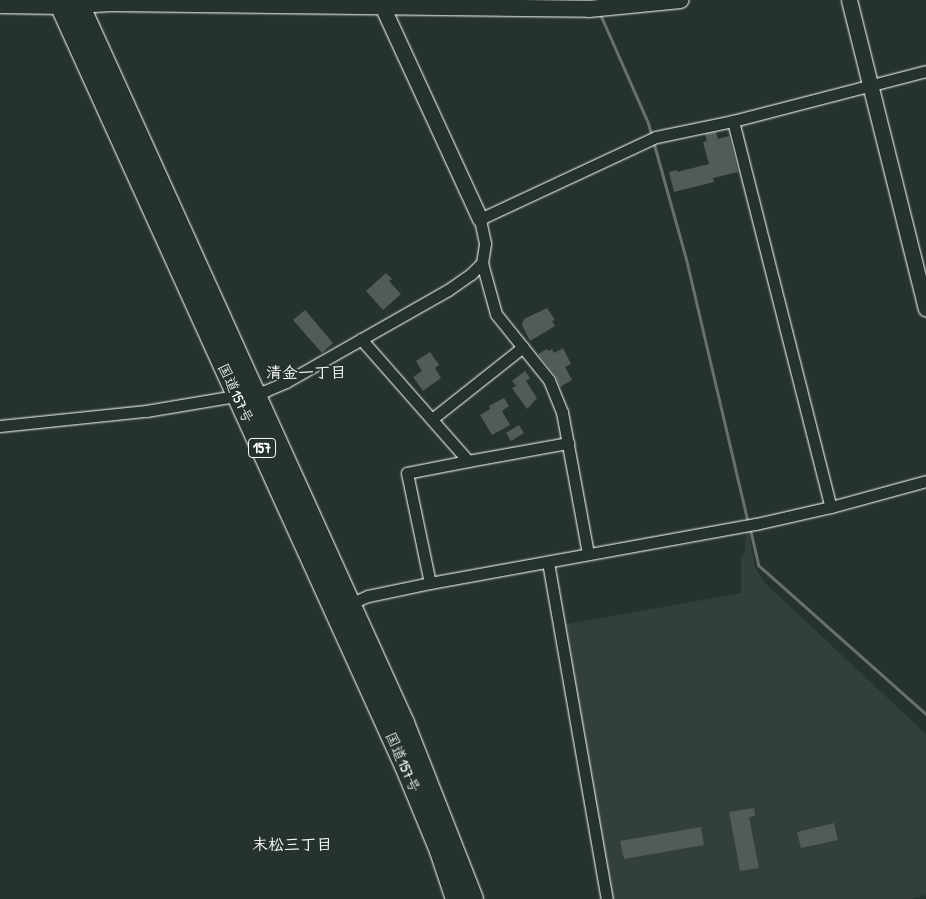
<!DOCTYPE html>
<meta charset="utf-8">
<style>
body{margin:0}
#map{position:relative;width:926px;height:899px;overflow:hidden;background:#26332d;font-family:"Patrick Hand","Klee One",sans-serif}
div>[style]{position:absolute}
.built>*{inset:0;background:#333f3a}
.stream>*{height:3px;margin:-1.5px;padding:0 1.5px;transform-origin:1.5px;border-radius:1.5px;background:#67706c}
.building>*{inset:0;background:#515c57}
.roads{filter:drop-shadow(0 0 1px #fff) drop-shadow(0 0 1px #fff)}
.minor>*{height:11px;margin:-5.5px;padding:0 5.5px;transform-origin:5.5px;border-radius:5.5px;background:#26332d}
.tertiary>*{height:15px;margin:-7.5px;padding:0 7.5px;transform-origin:7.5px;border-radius:7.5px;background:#26332d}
.secondary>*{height:16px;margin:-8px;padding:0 8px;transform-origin:8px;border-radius:8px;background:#26332d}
.trunk>*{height:20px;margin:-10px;padding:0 10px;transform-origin:10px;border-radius:10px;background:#26332d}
span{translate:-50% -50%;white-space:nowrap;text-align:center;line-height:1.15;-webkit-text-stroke:4px #26332d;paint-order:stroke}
.shield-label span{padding:1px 4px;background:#26332d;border:1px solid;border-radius:4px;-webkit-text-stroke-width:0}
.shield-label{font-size:14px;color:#fff;font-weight:700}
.street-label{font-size:15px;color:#fff}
.neighbourhood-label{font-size:16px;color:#fff;font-weight:700}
</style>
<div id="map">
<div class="built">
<i style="clip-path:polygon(746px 532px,749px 532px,755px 567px,765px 583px,926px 734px,926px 895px,911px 899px,610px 899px,562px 625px,741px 593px,741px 558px,745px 551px)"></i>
</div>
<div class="stream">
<i style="left:600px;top:14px;width:119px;rotate:66.2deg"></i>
<i style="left:648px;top:123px;width:141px;rotate:74.4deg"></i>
<i style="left:686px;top:259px;width:271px;rotate:76.8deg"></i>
<i style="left:750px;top:529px;width:37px;rotate:77deg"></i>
<i style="left:758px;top:565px;width:225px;rotate:41.6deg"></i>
</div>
<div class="building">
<i style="clip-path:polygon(716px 132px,718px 139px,729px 136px,738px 172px,713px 178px,714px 182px,674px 192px,669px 172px,677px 170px,677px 172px,709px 164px,703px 142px,707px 141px,705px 134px)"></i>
<i style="clip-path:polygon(386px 273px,392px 279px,389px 281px,401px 294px,383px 310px,366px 291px)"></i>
<i style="clip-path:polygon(547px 308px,555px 320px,552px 321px,555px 326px,530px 341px,522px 325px,524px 319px)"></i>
<i style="clip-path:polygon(305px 310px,333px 343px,322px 353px,293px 320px)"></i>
<i style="clip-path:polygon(563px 348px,571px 364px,565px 367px,572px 380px,560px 387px,555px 375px,538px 354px,547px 349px,548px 351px,552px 349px,554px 353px)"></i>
<i style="clip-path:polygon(430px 352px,439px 365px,435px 368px,441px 378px,423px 391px,413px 377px,422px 371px,416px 361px)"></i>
<i style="clip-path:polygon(525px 371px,530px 378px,526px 381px,537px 398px,527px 409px,512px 388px,516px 386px,512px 381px)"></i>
<i style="clip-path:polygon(504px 398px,509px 406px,502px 411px,510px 425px,492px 435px,480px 415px,490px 409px,489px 406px)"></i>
<i style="clip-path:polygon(519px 425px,524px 433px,511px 441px,506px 433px)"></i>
<i style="clip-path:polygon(754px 808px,755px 816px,749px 817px,759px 868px,740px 871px,729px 812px)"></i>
<i style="clip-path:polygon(834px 823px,838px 840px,801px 848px,797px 832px)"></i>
<i style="clip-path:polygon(701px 827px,704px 845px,624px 859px,620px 841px)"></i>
</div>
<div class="roads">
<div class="minor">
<i style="left:733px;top:121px;width:398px;rotate:75.8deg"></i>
<i style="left:482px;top:263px;width:53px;rotate:74.6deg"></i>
<i style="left:496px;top:314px;width:85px;rotate:51.2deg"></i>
<i style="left:549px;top:380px;width:35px;rotate:68deg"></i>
<i style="left:562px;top:412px;width:144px;rotate:79.6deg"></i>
<i style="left:361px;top:339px;width:162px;rotate:48.7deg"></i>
<i style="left:468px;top:461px;width:62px;rotate:168.9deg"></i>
<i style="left:407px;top:473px;width:112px;rotate:78.2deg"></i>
<i style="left:432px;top:419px;width:116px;rotate:-38.4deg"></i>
<i style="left:0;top:426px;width:147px;rotate:-5.9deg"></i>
<i style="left:146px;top:411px;width:121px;rotate:-9.5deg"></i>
<i style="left:265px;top:391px;width:23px;rotate:-23deg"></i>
<i style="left:286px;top:382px;width:186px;rotate:-29.6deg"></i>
<i style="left:448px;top:290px;width:28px;rotate:-35deg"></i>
<i style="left:471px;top:274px;width:16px;rotate:-45deg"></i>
<i style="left:482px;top:263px;width:20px;rotate:-81deg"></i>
<i style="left:485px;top:243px;width:25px;rotate:-102deg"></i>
<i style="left:480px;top:219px;width:194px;rotate:-25deg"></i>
<i style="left:656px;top:137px;width:79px;rotate:-11.7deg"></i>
<i style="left:733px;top:121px;width:199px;rotate:-14.5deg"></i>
<i style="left:468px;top:461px;width:102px;rotate:-10.2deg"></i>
<i style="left:548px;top:562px;width:342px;rotate:80.1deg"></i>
<i style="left:349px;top:604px;width:21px;rotate:-23deg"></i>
<i style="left:368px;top:596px;width:63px;rotate:-11.8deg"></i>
<i style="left:430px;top:583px;width:331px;rotate:-10.3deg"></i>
<i style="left:756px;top:524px;width:77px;rotate:-12.8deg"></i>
<i style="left:831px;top:507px;width:98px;rotate:-15.3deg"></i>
</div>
<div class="tertiary">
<i style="left:849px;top:0;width:318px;rotate:76deg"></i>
<i style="left:383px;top:8px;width:232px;rotate:65.3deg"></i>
</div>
<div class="secondary">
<i style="left:0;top:5px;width:60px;rotate:1deg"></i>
<i style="left:60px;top:6px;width:51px;rotate:-3.4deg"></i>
<i style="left:111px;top:3px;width:478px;rotate:0.7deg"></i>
<i style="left:589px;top:9px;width:92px;rotate:-5.6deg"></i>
</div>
<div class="trunk">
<i style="left:58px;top:0;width:841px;rotate:65.63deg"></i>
<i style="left:405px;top:766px;width:92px;rotate:67.6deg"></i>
<i style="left:440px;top:851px;width:51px;rotate:71.6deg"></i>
<i style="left:77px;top:0;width:794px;rotate:65.66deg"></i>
<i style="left:404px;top:723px;width:189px;rotate:68.6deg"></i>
</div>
</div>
<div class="shield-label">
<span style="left:262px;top:448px">157</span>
</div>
<div class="street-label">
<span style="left:236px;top:393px;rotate:65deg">国道157号</span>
<span style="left:403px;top:762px;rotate:66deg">国道157号</span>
</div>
<div class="neighbourhood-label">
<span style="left:306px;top:372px">清金一丁目</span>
<span style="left:292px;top:844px">末松三丁目</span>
</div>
</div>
